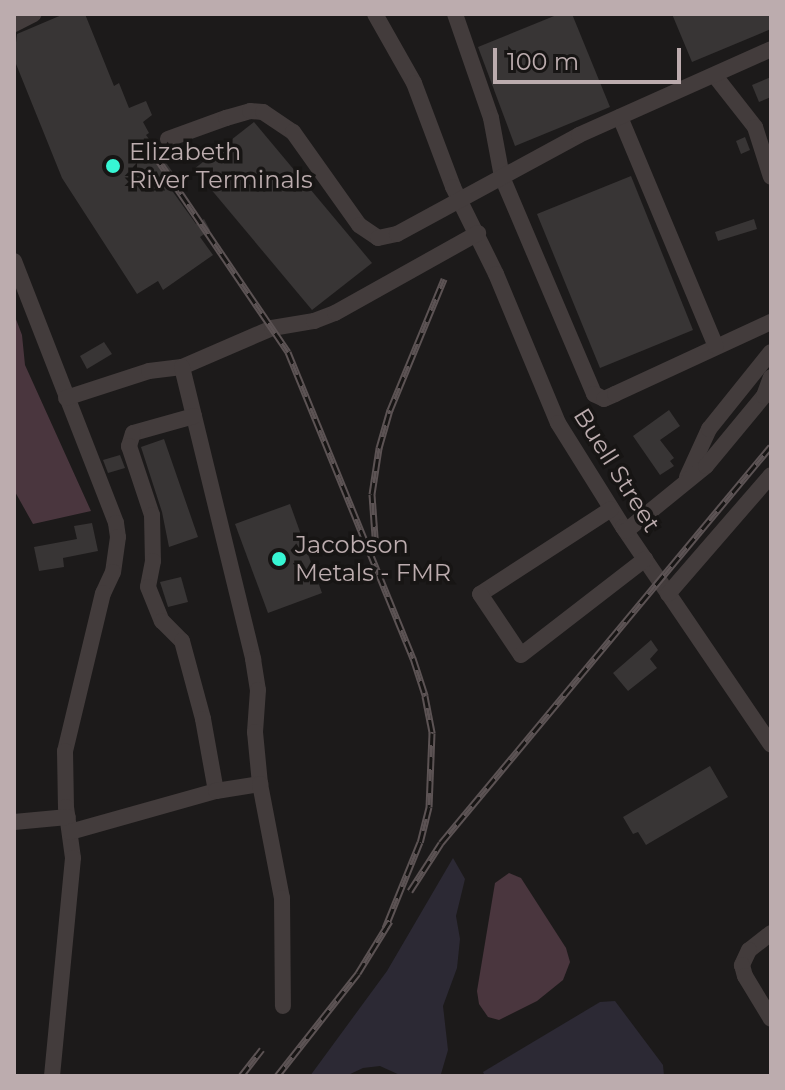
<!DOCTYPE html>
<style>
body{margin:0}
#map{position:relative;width:785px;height:1090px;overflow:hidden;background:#1c1a1a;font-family:Montserrat,sans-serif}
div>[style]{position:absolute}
.green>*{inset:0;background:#2c2934}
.water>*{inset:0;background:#4a363e}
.building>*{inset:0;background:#383535}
.minor>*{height:16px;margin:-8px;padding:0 8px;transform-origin:8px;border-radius:8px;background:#433c3c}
.rail>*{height:7px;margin-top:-3.5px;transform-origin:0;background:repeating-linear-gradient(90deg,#171514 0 12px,#5c5354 0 24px);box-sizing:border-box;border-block:2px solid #5c5354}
.dots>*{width:22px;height:22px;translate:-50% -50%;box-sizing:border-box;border:4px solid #171514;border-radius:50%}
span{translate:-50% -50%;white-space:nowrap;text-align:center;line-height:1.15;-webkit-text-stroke:7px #171514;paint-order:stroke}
.poi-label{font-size:24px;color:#bcacae}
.left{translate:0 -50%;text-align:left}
.street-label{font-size:24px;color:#bcacae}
.frame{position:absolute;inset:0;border:16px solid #bcacae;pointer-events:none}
.scale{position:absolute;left:493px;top:48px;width:188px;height:36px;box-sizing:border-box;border:4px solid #bcacae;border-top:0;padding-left:10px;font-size:24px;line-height:28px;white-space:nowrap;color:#bcacae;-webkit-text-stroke:6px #171514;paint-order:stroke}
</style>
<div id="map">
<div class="green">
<i style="clip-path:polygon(453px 858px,465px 879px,456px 916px,460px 939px,457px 968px,443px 1006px,448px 1050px,441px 1074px,402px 1076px,380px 1066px,363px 1068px,346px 1076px,310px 1076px,387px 971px)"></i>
<i style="clip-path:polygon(615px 1001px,663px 1065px,664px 1076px,485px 1076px,483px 1072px,600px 1002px)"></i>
</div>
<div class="water">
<i style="clip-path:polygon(14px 314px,22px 335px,25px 365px,91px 511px,33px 524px,14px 490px)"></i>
<i style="clip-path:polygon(509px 873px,521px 878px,566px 948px,570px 962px,563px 980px,537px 1001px,499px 1020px,488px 1017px,479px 1004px,477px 991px,495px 883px)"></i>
</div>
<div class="building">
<i style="clip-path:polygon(64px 14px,85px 14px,114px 86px,119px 83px,129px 108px,146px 101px,152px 115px,143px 122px,149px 133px,146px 135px,177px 178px,168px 185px,196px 224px,204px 219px,210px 230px,200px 237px,213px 255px,163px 290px,158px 281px,137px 294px,62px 178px,14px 59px,17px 34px)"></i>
<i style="clip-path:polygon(559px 14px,572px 14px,610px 107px,515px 146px,478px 47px)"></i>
<i style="clip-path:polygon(672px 14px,771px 14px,771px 29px,692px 62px)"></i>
<i style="clip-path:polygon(771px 77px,771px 97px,759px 102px,752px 85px)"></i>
<i style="clip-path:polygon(254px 122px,372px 263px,312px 310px,194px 169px)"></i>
<i style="clip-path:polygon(745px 137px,750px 150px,741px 154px,736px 141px)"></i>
<i style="clip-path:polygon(631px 176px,693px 330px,600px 368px,537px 214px)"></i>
<i style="clip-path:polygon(754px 219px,757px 229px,718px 241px,715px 232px)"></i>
<i style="clip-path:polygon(104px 342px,112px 354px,87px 369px,80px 356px)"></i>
<i style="clip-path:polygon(669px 410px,680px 426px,660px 440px,674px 458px,670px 461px,674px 466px,660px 475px,633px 436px)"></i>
<i style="clip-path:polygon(164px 439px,198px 537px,169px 547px,162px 512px,141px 447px)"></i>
<i style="clip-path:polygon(120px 455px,125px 468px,108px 473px,103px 460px)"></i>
<i style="clip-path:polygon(290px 504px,322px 593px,268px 613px,235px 524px)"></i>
<i style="clip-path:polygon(92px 523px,98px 551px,63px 558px,64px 567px,39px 571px,34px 547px,77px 539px,74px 526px)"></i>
<i style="clip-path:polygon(181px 577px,188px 602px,168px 607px,160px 582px)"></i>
<i style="clip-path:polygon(651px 640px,658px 650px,650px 659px,657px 668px,628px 691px,613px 673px)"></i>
<i style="clip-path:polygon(710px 766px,728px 797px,646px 845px,638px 832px,633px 834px,623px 817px)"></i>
</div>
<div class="minor">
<i style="left:375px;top:14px;width:79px;rotate:60.5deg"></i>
<i style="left:414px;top:83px;width:111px;rotate:69.4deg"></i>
<i style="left:453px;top:187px;width:97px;rotate:63.7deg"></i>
<i style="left:496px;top:274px;width:161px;rotate:67.4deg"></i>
<i style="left:558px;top:423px;width:123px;rotate:58deg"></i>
<i style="left:623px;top:527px;width:263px;rotate:55.8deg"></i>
<i style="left:455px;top:14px;width:110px;rotate:70.9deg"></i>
<i style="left:491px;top:118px;width:60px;rotate:79.4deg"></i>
<i style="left:502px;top:177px;width:236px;rotate:67deg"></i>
<i style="left:594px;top:394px;width:11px;rotate:27deg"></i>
<i style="left:604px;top:399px;width:12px;rotate:-24deg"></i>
<i style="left:615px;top:394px;width:172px;rotate:-24.8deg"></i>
<i style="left:14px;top:24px;width:22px;rotate:-27deg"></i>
<i style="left:715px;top:76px;width:65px;rotate:51.9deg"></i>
<i style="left:755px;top:127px;width:52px;rotate:72.3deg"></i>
<i style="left:620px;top:117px;width:248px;rotate:67.3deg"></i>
<i style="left:168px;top:139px;width:62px;rotate:-19.9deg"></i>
<i style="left:226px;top:118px;width:25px;rotate:-16deg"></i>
<i style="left:250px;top:111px;width:13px;rotate:4deg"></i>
<i style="left:263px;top:112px;width:36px;rotate:34deg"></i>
<i style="left:293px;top:132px;width:114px;rotate:54.6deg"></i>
<i style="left:359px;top:225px;width:23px;rotate:34deg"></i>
<i style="left:378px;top:238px;width:19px;rotate:-12deg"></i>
<i style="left:397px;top:234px;width:207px;rotate:-28.5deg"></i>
<i style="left:579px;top:135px;width:210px;rotate:-24.1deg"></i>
<i style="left:14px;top:261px;width:281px;rotate:68.7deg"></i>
<i style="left:116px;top:523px;width:14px;rotate:82deg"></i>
<i style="left:118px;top:537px;width:35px;rotate:98deg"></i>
<i style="left:113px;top:572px;width:23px;rotate:115deg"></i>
<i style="left:103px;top:593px;width:163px;rotate:103.5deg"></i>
<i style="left:65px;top:751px;width:56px;rotate:89deg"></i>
<i style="left:66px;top:807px;width:51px;rotate:82.2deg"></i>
<i style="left:73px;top:858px;width:219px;rotate:95.5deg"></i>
<i style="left:182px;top:367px;width:98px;rotate:-23.4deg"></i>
<i style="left:272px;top:328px;width:43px;rotate:-9.5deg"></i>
<i style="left:314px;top:321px;width:22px;rotate:-21deg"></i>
<i style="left:335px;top:313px;width:164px;rotate:-29.2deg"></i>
<i style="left:66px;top:398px;width:87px;rotate:-18deg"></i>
<i style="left:149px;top:371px;width:33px;rotate:-7deg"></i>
<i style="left:182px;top:367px;width:301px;rotate:76.3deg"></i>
<i style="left:253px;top:659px;width:31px;rotate:81deg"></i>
<i style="left:258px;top:690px;width:42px;rotate:94.1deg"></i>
<i style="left:255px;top:732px;width:52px;rotate:84.5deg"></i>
<i style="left:194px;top:416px;width:63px;rotate:164.4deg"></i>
<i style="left:133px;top:433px;width:14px;rotate:107deg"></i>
<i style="left:129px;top:446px;width:73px;rotate:71.6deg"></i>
<i style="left:152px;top:515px;width:46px;rotate:88.8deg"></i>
<i style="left:153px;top:561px;width:26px;rotate:101deg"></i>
<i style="left:148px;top:587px;width:37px;rotate:68deg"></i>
<i style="left:162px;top:621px;width:28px;rotate:45deg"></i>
<i style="left:182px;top:641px;width:81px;rotate:74.9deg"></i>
<i style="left:203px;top:719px;width:73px;rotate:79.8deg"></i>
<i style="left:687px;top:477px;width:53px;rotate:-65.4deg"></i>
<i style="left:709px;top:429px;width:99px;rotate:-51.2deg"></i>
<i style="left:611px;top:509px;width:156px;rotate:147deg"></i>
<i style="left:480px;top:594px;width:73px;rotate:56.1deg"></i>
<i style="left:521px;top:655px;width:157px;rotate:-37.7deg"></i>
<i style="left:626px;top:531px;width:103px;rotate:-39.1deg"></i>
<i style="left:706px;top:466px;width:91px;rotate:-50.4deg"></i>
<i style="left:764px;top:396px;width:20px;rotate:-70deg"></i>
<i style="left:668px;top:594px;width:157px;rotate:-49.1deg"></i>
<i style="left:14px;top:822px;width:54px;rotate:-5.3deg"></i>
<i style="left:70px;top:832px;width:152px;rotate:-15.7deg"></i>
<i style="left:216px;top:791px;width:45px;rotate:-9deg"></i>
<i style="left:260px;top:784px;width:116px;rotate:79.1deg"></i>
<i style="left:282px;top:898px;width:108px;rotate:89.5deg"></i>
<i style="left:771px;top:933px;width:28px;rotate:142deg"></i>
<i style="left:749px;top:950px;width:17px;rotate:115deg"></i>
<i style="left:742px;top:965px;width:11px;rotate:75deg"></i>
<i style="left:745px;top:976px;width:50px;rotate:58.8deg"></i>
</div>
<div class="rail">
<i style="left:154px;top:154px;width:239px;rotate:55.9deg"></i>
<i style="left:288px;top:352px;width:331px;rotate:67.8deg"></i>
<i style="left:413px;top:658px;width:40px;rotate:72deg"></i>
<i style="left:425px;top:696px;width:38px;rotate:79deg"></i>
<i style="left:432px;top:733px;width:74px;rotate:92.3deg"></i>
<i style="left:429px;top:807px;width:36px;rotate:104deg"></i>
<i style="left:420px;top:842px;width:93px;rotate:112.1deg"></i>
<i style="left:376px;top:550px;width:56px;rotate:-94.1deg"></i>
<i style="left:372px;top:494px;width:47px;rotate:-81.3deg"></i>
<i style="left:379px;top:448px;width:40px;rotate:-74deg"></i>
<i style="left:390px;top:410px;width:142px;rotate:-67.6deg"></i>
<i style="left:410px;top:891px;width:57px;rotate:-57.1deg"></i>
<i style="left:441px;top:843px;width:516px;rotate:-50.27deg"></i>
<i style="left:241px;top:1076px;width:34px;rotate:-52deg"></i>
<i style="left:277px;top:1076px;width:131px;rotate:-51.8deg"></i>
<i style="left:358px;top:973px;width:61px;rotate:-58.4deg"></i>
</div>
<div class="dots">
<i style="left:113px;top:166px;background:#37f6d4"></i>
<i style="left:279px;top:559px;background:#37f6d4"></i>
</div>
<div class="poi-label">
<span class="left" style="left:129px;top:166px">Elizabeth<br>River Terminals</span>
<span class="left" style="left:295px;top:559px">Jacobson<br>Metals - FMR</span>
</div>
<div class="street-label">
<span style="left:617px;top:470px;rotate:58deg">Buell Street</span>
</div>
<div class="frame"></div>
<div class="scale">100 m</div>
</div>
